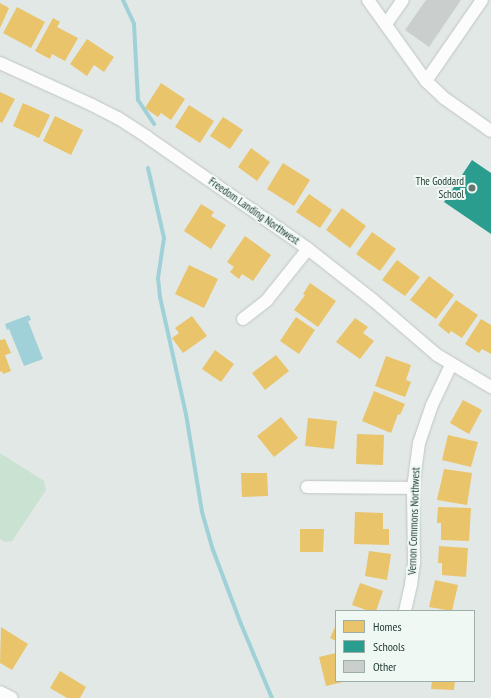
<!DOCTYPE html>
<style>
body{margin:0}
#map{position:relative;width:491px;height:698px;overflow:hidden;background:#e2e8e5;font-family:"PT Sans Narrow",sans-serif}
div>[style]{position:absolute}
.green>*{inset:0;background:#cae2d1}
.water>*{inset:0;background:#a0d1d8}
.homes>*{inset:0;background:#e9c46a}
.schools>*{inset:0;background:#2a9d8f}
.stream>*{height:4px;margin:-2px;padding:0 2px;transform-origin:2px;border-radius:2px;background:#a0d1d8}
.building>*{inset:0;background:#cacfcd}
.roads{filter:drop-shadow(0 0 1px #bfc5c2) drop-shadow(0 0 1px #bfc5c2)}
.minor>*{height:12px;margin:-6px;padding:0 6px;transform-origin:6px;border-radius:6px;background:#fbfcfb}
.dots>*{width:11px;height:11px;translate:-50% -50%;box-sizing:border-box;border:2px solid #f0f8f4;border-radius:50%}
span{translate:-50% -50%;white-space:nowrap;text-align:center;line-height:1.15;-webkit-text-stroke:4px #f0f8f4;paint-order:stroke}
.poi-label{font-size:11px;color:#203c34}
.right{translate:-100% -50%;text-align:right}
.street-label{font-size:11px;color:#203c34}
.legend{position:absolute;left:335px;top:610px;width:140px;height:72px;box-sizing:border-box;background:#f0f8f4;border:1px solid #9dada7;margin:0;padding:5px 7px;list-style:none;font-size:12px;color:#203c34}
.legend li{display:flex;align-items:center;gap:8px;height:20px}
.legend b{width:20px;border:1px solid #9dada7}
</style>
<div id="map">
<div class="green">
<i style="clip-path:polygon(0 453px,44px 481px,46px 490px,12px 541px,5px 542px,0 539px)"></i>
</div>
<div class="water">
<i style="clip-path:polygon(29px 315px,31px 320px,28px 321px,43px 359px,24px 366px,9px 329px,7px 330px,5px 324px)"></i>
</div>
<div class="homes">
<i style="clip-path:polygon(0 3px,9px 8px,0 28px)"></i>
<i style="clip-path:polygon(17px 7px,45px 22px,31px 48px,3px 33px)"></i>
<i style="clip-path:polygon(53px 18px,60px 22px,57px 27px,78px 38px,65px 61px,52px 54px,50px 59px,35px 51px)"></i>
<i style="clip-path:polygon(87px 39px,114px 57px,104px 72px,94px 65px,87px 76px,70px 64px)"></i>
<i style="clip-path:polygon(161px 83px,185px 99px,171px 120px,161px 113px,158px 117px,145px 108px)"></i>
<i style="clip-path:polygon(0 92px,15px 99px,2px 123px,0 122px)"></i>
<i style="clip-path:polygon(23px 103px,50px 115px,39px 138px,13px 126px)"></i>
<i style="clip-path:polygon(189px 105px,214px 121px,200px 143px,175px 127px)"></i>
<i style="clip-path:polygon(55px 116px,83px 130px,71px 155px,43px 141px)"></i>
<i style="clip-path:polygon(223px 117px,243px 130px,230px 149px,210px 136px)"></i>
<i style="clip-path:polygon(251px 148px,270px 162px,257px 181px,238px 167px)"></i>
<i style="clip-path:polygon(283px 163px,310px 180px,294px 206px,267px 189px)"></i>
<i style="clip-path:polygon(309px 194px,332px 210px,320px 228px,296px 212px)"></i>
<i style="clip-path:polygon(201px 204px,214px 212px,211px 216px,226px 225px,211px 249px,184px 231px)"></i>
<i style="clip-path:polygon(342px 208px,366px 226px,350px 248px,326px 230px)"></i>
<i style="clip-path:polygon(372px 232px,396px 249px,380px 271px,356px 254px)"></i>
<i style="clip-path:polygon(245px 236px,271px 255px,253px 281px,242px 274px,239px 279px,230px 272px,234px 267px,227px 262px)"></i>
<i style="clip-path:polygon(397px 260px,420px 277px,405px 296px,382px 280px)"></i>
<i style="clip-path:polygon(189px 265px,218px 279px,204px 308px,175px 294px)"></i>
<i style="clip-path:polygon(429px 276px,454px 295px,436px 319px,410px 300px)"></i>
<i style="clip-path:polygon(310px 283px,336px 301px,318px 327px,294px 310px,305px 295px,303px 294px)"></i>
<i style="clip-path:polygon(456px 300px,478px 315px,462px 338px,451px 331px,449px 334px,438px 325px)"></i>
<i style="clip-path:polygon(192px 316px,207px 336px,183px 353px,172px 338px,179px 333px,175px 328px)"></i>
<i style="clip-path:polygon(296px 317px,315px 330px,299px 354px,280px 341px)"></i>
<i style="clip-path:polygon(355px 318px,368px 327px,363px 333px,374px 341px,360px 359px,336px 342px)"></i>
<i style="clip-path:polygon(481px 319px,491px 325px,491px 354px,482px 349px,479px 353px,465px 344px)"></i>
<i style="clip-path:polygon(5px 339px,11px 353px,5px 355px,11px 371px,3px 374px,2px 371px,0 372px,0 340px)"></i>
<i style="clip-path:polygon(215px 350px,234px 364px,221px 382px,202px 369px)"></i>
<i style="clip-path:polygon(276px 355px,289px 371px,265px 390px,252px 373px)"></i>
<i style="clip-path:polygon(386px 356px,411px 365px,406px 380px,411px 382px,405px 397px,375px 386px)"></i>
<i style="clip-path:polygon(374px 391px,405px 404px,400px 415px,398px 414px,391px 433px,362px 421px)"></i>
<i style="clip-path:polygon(463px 400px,482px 410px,469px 434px,450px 423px)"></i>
<i style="clip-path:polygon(281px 417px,298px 438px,274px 457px,257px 436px)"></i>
<i style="clip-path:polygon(308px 418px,337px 421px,334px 449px,305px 446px)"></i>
<i style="clip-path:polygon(357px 434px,384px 435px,383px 465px,356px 464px)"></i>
<i style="clip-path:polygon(448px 435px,478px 442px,471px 467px,442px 460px)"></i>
<i style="clip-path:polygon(444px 469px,472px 473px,467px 505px,437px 500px)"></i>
<i style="clip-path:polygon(241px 473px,267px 473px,268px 496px,242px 497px)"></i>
<i style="clip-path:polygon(438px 507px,471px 508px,469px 541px,441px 540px,441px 523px,437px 523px)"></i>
<i style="clip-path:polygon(355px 512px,383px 513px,383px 529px,389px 529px,389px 545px,354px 544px)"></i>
<i style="clip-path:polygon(300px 529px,324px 529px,323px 552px,300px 552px)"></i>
<i style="clip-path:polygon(439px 546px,468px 548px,466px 577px,442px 575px,442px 563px,438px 563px)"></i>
<i style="clip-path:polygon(369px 551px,391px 554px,387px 580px,365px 576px)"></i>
<i style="clip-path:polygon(435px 580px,458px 585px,452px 611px,429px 607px)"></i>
<i style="clip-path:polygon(360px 583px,383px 591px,376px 611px,369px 611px,352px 605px)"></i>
<i style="clip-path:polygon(336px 625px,336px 641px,330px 638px)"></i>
<i style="clip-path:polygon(1px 627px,28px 644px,12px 670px,0 663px)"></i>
<i style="clip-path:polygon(336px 653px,336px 681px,343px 682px,326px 686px,319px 657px)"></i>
<i style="clip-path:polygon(60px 671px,86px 687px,80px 698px,67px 698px,50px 688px)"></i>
<i style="clip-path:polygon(432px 681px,455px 681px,454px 690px,431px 689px)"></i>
</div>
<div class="schools">
<i style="clip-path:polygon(472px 160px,491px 173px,491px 234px,444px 202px)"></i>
</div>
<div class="stream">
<i style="left:123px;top:0;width:26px;rotate:65deg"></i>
<i style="left:134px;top:24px;width:76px;rotate:87deg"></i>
<i style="left:138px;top:100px;width:29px;rotate:56deg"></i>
<i style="left:148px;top:168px;width:72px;rotate:77.1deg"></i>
<i style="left:164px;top:238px;width:40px;rotate:98.5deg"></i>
<i style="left:158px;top:278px;width:19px;rotate:84deg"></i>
<i style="left:160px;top:297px;width:120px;rotate:77.5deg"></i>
<i style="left:186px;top:414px;width:99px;rotate:80.7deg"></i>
<i style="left:202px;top:512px;width:40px;rotate:74deg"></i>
<i style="left:213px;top:550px;width:79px;rotate:69.3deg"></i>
<i style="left:241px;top:624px;width:80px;rotate:67.3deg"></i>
</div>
<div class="building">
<i style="clip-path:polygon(426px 0,461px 0,429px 47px,405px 30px)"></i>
</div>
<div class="roads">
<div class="minor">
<i style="left:368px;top:0;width:100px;rotate:54.4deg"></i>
<i style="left:426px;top:81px;width:25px;rotate:43deg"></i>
<i style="left:444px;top:98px;width:57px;rotate:35.1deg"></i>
<i style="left:386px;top:24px;width:29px;rotate:-55deg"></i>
<i style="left:0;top:63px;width:101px;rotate:24.5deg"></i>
<i style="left:92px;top:105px;width:29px;rotate:27deg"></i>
<i style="left:118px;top:118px;width:35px;rotate:33deg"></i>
<i style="left:147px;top:137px;width:196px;rotate:34.8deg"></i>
<i style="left:308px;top:249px;width:83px;rotate:38.1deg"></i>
<i style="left:373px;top:300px;width:84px;rotate:40.7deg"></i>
<i style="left:437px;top:355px;width:63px;rotate:30.7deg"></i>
<i style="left:426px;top:81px;width:98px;rotate:-55.3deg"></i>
<i style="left:243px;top:319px;width:31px;rotate:-38deg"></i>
<i style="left:267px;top:300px;width:65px;rotate:-51.2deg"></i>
<i style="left:307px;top:487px;width:106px;rotate:0.5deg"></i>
<i style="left:405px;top:611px;width:28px;rotate:-77deg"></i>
<i style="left:411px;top:584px;width:21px;rotate:-82deg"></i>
<i style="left:414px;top:563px;width:75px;rotate:-90.8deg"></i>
<i style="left:413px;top:488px;width:45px;rotate:-82.4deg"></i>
<i style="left:419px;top:443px;width:40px;rotate:-71.1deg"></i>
<i style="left:432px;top:405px;width:44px;rotate:-64.6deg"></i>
<i style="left:0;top:692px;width:13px;rotate:27deg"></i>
</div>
</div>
<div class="dots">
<i style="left:472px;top:188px;background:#647872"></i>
</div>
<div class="poi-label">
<span class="right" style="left:464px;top:188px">The Goddard<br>School</span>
</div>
<div class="street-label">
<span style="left:254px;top:211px;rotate:35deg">Freedom Landing Northwest</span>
<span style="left:414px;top:521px;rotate:-88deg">Vernon Commons Northwest</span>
</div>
<ul class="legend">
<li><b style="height:11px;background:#e9c46a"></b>Homes</li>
<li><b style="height:11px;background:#2a9d8f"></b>Schools</li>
<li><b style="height:11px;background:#cacfcd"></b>Other</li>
</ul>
</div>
